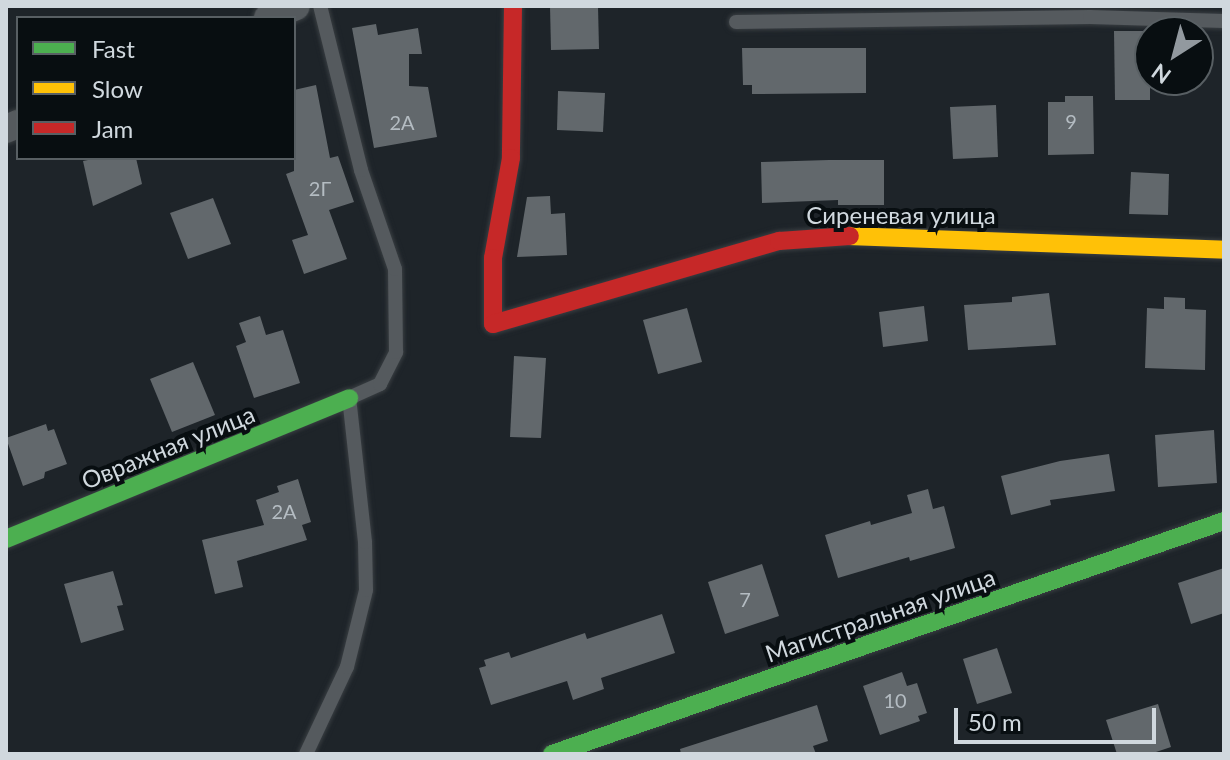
<!DOCTYPE html>
<meta charset="utf-8">
<style>
body{margin:0}
#map{position:relative;width:1230px;height:760px;overflow:hidden;background:#1e2429;font-family:Lato,sans-serif}
div>[style]{position:absolute}
.building>*{inset:0;background:#62686c}
.roads{filter:drop-shadow(0 0 2px #393e42) drop-shadow(0 0 2px #393e42)}
.lane>*{height:14px;margin:-7px;padding:0 7px;transform-origin:7px;border-radius:7px;background:#555a5e}
.street>*{height:28px;margin:-14px;padding:0 14px;transform-origin:14px;border-radius:14px;background:#555a5e}
.fast>*{height:18px;margin:-9px;padding:0 9px;transform-origin:9px;border-radius:9px;background:#4caf50}
.slow>*{height:18px;margin:-9px;padding:0 9px;transform-origin:9px;border-radius:9px;background:#ffc107}
.jam>*{height:18px;margin:-9px;padding:0 9px;transform-origin:9px;border-radius:9px;background:#c62828}
span{translate:-50% -50%;white-space:nowrap;text-align:center;line-height:1.15;-webkit-text-stroke:8px #080e11;paint-order:stroke}
.number-label{font-size:20px;color:#b4bcc2}
.number-label span{-webkit-text-stroke-width:0}
.street-label{font-size:24px;color:#d0d8de}
.frame{position:absolute;inset:0;border:8px solid #d0d8de;pointer-events:none}
.legend{position:absolute;left:16px;top:16px;width:280px;height:144px;box-sizing:border-box;background:#080e11;border:2px solid #585f63;margin:0;padding:10px 14px;list-style:none;font-size:24px;color:#d0d8de}
.legend li{display:flex;align-items:center;gap:16px;height:40px}
.legend b{width:40px;border:2px solid #585f63}
.north{position:absolute;left:1134px;top:16px;width:80px;height:80px;box-sizing:border-box;background:#080e11;border:2px solid #585f63;border-radius:50%;rotate:216deg;font-size:22px;font-weight:700;line-height:32px;text-align:center;color:#d0d8de}
.north::after{content:'';display:block;margin:auto;width:28px;height:36px;background:#92999f;clip-path:polygon(50% 0,100% 100%,50% 72%,0 100%)}
.scale{position:absolute;left:954px;top:708px;width:202px;height:36px;box-sizing:border-box;border:4px solid #d0d8de;border-top:0;padding-left:10px;font-size:24px;line-height:28px;white-space:nowrap;color:#d0d8de;-webkit-text-stroke:6px #080e11;paint-order:stroke}
</style>
<div id="map">
<div class="building">
<i style="clip-path:polygon(550px 6px,598px 6px,599px 49px,551px 50px)"></i>
<i style="clip-path:polygon(376px 24px,378px 35px,418px 28px,422px 54px,409px 54px,409px 86px,428px 87px,437px 137px,374px 148px,352px 28px)"></i>
<i style="clip-path:polygon(1114px 31px,1150px 31px,1150px 100px,1115px 100px)"></i>
<i style="clip-path:polygon(742px 48px,866px 48px,866px 93px,752px 94px,752px 85px,743px 85px)"></i>
<i style="clip-path:polygon(316px 85px,330px 158px,338px 156px,354px 202px,329px 210px,347px 259px,304px 274px,292px 240px,308px 235px,286px 174px,294px 171px,294px 90px)"></i>
<i style="clip-path:polygon(558px 91px,605px 93px,603px 132px,557px 130px)"></i>
<i style="clip-path:polygon(1065px 96px,1093px 96px,1094px 154px,1048px 155px,1048px 102px,1065px 102px)"></i>
<i style="clip-path:polygon(996px 105px,998px 157px,953px 159px,950px 107px)"></i>
<i style="clip-path:polygon(98px 158px,136px 158px,142px 184px,93px 206px,83px 161px)"></i>
<i style="clip-path:polygon(829px 160px,884px 160px,884px 205px,838px 205px,838px 200px,762px 203px,761px 162px)"></i>
<i style="clip-path:polygon(1131px 172px,1169px 174px,1168px 215px,1129px 214px)"></i>
<i style="clip-path:polygon(550px 196px,551px 214px,565px 213px,567px 255px,517px 257px,527px 197px)"></i>
<i style="clip-path:polygon(213px 198px,231px 244px,188px 259px,170px 213px)"></i>
<i style="clip-path:polygon(1049px 293px,1056px 345px,968px 350px,964px 305px,1012px 302px,1012px 297px)"></i>
<i style="clip-path:polygon(1164px 297px,1185px 298px,1185px 309px,1206px 310px,1205px 370px,1145px 368px,1147px 308px,1164px 309px)"></i>
<i style="clip-path:polygon(924px 306px,928px 341px,883px 347px,879px 312px)"></i>
<i style="clip-path:polygon(687px 308px,702px 362px,658px 374px,643px 320px)"></i>
<i style="clip-path:polygon(260px 316px,266px 335px,283px 330px,300px 383px,254px 398px,236px 346px,246px 342px,239px 323px)"></i>
<i style="clip-path:polygon(514px 356px,546px 358px,541px 438px,510px 437px)"></i>
<i style="clip-path:polygon(193px 362px,215px 415px,172px 432px,150px 379px)"></i>
<i style="clip-path:polygon(46px 424px,48px 431px,54px 429px,67px 464px,45px 472px,44px 478px,23px 486px,6px 438px)"></i>
<i style="clip-path:polygon(1214px 430px,1217px 483px,1158px 487px,1155px 435px)"></i>
<i style="clip-path:polygon(1109px 454px,1115px 491px,1050px 500px,1051px 505px,1011px 515px,1001px 476px,1060px 461px)"></i>
<i style="clip-path:polygon(298px 479px,311px 522px,302px 525px,307px 540px,237px 561px,243px 587px,215px 594px,202px 540px,264px 525px,256px 500px,279px 492px,277px 486px)"></i>
<i style="clip-path:polygon(928px 489px,933px 509px,944px 506px,955px 548px,910px 561px,909px 557px,838px 578px,825px 535px,870px 521px,871px 525px,912px 513px,907px 495px)"></i>
<i style="clip-path:polygon(762px 564px,779px 616px,725px 634px,708px 582px)"></i>
<i style="clip-path:polygon(1224px 568px,1224px 613px,1191px 624px,1178px 583px)"></i>
<i style="clip-path:polygon(113px 571px,123px 605px,117px 606px,124px 630px,81px 643px,64px 584px)"></i>
<i style="clip-path:polygon(662px 614px,675px 653px,601px 678px,604px 689px,573px 700px,567px 681px,491px 705px,479px 668px,486px 666px,484px 660px,509px 652px,511px 658px,585px 633px,587px 639px)"></i>
<i style="clip-path:polygon(997px 648px,1012px 693px,977px 704px,963px 659px)"></i>
<i style="clip-path:polygon(902px 672px,907px 686px,917px 683px,927px 713px,918px 716px,920px 721px,880px 735px,863px 686px)"></i>
<i style="clip-path:polygon(1158px 704px,1171px 747px,1150px 754px,1117px 754px,1106px 720px)"></i>
<i style="clip-path:polygon(817px 705px,828px 741px,813px 746px,816px 754px,681px 754px,680px 749px)"></i>
</div>
<div class="roads">
<div class="lane">
<i style="left:736px;top:22px;width:354px;rotate:-0.8deg"></i>
<i style="left:1090px;top:17px;width:134px;rotate:1.7deg"></i>
<i style="left:306px;top:754px;width:96px;rotate:-64.8deg"></i>
<i style="left:347px;top:667px;width:79px;rotate:-76.1deg"></i>
<i style="left:366px;top:590px;width:48px;rotate:-91.2deg"></i>
<i style="left:365px;top:542px;width:145px;rotate:-96.3deg"></i>
<i style="left:349px;top:398px;width:34px;rotate:-24deg"></i>
<i style="left:380px;top:384px;width:36px;rotate:-63deg"></i>
<i style="left:396px;top:352px;width:83px;rotate:-90.7deg"></i>
<i style="left:395px;top:269px;width:105px;rotate:-109deg"></i>
<i style="left:361px;top:170px;width:169px;rotate:-104deg"></i>
</div>
<div class="street">
<i style="left:268px;top:18px;width:30px;rotate:-23deg"></i>
<i style="left:6px;top:129px;width:13px;rotate:-23deg"></i>
</div>
<div class="fast">
<i style="left:6px;top:539px;width:371px;rotate:-22.3deg"></i>
<i style="left:552px;top:754px;width:711px;rotate:-19.12deg"></i>
</div>
<div class="slow">
<i style="left:850px;top:236px;width:374px;rotate:2.1deg"></i>
</div>
<div class="jam">
<i style="left:513px;top:6px;width:152px;rotate:90.8deg"></i>
<i style="left:511px;top:158px;width:102px;rotate:100.2deg"></i>
<i style="left:493px;top:258px;width:66px;rotate:90deg"></i>
<i style="left:493px;top:324px;width:298px;rotate:-16.2deg"></i>
<i style="left:779px;top:241px;width:71px;rotate:-4deg"></i>
</div>
</div>
<div class="number-label">
<span style="left:1071px;top:121px">9</span>
<span style="left:402px;top:122px">2А</span>
<span style="left:320px;top:188px">2Г</span>
<span style="left:284px;top:511px">2А</span>
<span style="left:745px;top:599px">7</span>
<span style="left:895px;top:700px">10</span>
</div>
<div class="street-label">
<span style="left:901px;top:215px">Сиреневая улица</span>
<span style="left:168px;top:447px;rotate:-22deg">Овражная улица</span>
<span style="left:880px;top:615px;rotate:-19deg">Магистральная улица</span>
</div>
<div class="frame"></div>
<ul class="legend">
<li><b style="height:10px;background:#4caf50"></b>Fast</li>
<li><b style="height:10px;background:#ffc107"></b>Slow</li>
<li><b style="height:10px;background:#c62828"></b>Jam</li>
</ul>
<div class="north">N</div>
<div class="scale">50 m</div>
</div>
